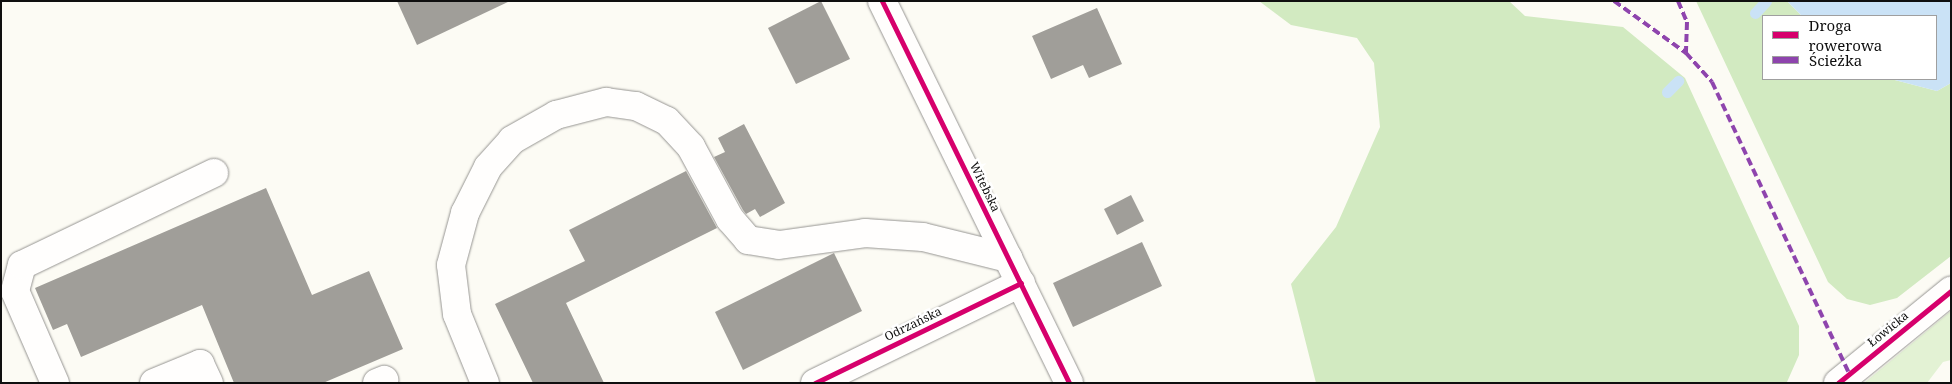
<!DOCTYPE html>
<meta charset="utf-8">
<style>
body{margin:0}
#map{position:relative;width:1952px;height:384px;overflow:hidden;background:#fcfbf4;font-family:"Noto Serif",serif}
div>[style]{position:absolute}
.green>*{inset:0;background:#e3f2d4}
.forest>*{inset:0;background:#d2eac1}
.water>*{inset:0;background:#cae2f6}
.stream>*{height:11px;margin:-5.5px;padding:0 5.5px;transform-origin:5.5px;border-radius:5.5px;background:#cae2f6}
.building>*{inset:0;background:#a09e99}
.roads{filter:drop-shadow(0 0 1px #969592) drop-shadow(0 0 1px #969592)}
.minor>*{height:28px;margin:-14px;padding:0 14px;transform-origin:14px;border-radius:14px;background:#fffefd}
.quiet>*{height:4px;margin-top:-2px;transform-origin:0;background:repeating-linear-gradient(90deg,#8e44ad 0 8px,transparent 0 12px)}
.cycleway>*{height:5px;margin:-2.5px;padding:0 2.5px;transform-origin:2.5px;border-radius:2.5px;background:#d6006c}
span{translate:-50% -50%;white-space:nowrap;text-align:center;line-height:1.15;-webkit-text-stroke:5px #fff;paint-order:stroke}
.street-label{font-size:12px;color:#0f0f0f}
.frame{position:absolute;inset:0;border:2px solid #0f0f0f;pointer-events:none}
.legend{position:absolute;left:1762px;top:15px;width:175px;height:65px;box-sizing:border-box;background:#fff;border:1px solid #9f9f9f;margin:0;padding:6px 9px;list-style:none;font-size:15px;color:#0f0f0f}
.legend li{display:flex;align-items:center;gap:10px;height:25px}
.legend b{width:25px;border:1px solid #9f9f9f}
</style>
<div id="map">
<div class="green">
<i style="clip-path:polygon(1951px 311px,1951px 360px,1943px 362px,1927px 383px,1864px 383px)"></i>
</div>
<div class="forest">
<i style="clip-path:polygon(1259px 1px,1509px 1px,1525px 16px,1623px 27px,1685px 78px,1799px 326px,1799px 355px,1787px 382px,1316px 383px,1291px 284px,1336px 227px,1380px 127px,1374px 63px,1357px 38px,1291px 25px)"></i>
<i style="clip-path:polygon(1696px 1px,1787px 1px,1802px 16px,1763px 16px,1763px 79px,1891px 79px,1937px 91px,1951px 83px,1951px 256px,1897px 298px,1870px 305px,1847px 299px,1828px 282px)"></i>
</div>
<div class="water">
<i style="clip-path:polygon(1787px 1px,1951px 1px,1951px 83px,1937px 91px,1891px 79px,1936px 79px,1936px 16px,1802px 16px)"></i>
</div>
<div class="stream">
<i style="left:1755px;top:13px;width:16px;rotate:-47deg"></i>
<i style="left:1667px;top:92px;width:16px;rotate:-45deg"></i>
</div>
<div class="building">
<i style="clip-path:polygon(397px 1px,510px 1px,417px 45px)"></i>
<i style="clip-path:polygon(821px 1px,850px 59px,796px 84px,768px 28px)"></i>
<i style="clip-path:polygon(1097px 8px,1122px 64px,1089px 78px,1083px 65px,1051px 79px,1032px 36px)"></i>
<i style="clip-path:polygon(744px 124px,785px 203px,760px 217px,755px 209px,746px 214px,743px 210px,714px 157px,725px 152px,718px 138px)"></i>
<i style="clip-path:polygon(686px 171px,717px 228px,566px 303px,604px 383px,533px 383px,495px 304px,585px 261px,569px 230px)"></i>
<i style="clip-path:polygon(266px 188px,312px 295px,369px 271px,403px 349px,323px 383px,234px 383px,202px 305px,81px 357px,67px 324px,53px 330px,35px 288px)"></i>
<i style="clip-path:polygon(1131px 195px,1144px 221px,1117px 235px,1104px 209px)"></i>
<i style="clip-path:polygon(1142px 242px,1162px 286px,1073px 327px,1053px 283px)"></i>
<i style="clip-path:polygon(834px 253px,862px 311px,743px 370px,715px 312px)"></i>
</div>
<div class="roads">
<div class="minor">
<i style="left:882px;top:1px;width:425px;rotate:63.9deg"></i>
<i style="left:55px;top:383px;width:100px;rotate:-113.5deg"></i>
<i style="left:15px;top:291px;width:27px;rotate:-75deg"></i>
<i style="left:22px;top:265px;width:213px;rotate:-25.6deg"></i>
<i style="left:154px;top:383px;width:50px;rotate:-22.4deg"></i>
<i style="left:200px;top:364px;width:21px;rotate:65deg"></i>
<i style="left:377px;top:383px;width:8px;rotate:-23deg"></i>
<i style="left:485px;top:383px;width:74px;rotate:-112.1deg"></i>
<i style="left:457px;top:314px;width:49px;rotate:-97deg"></i>
<i style="left:451px;top:265px;width:54px;rotate:-74.9deg"></i>
<i style="left:465px;top:213px;width:51px;rotate:-63.4deg"></i>
<i style="left:488px;top:167px;width:36px;rotate:-48deg"></i>
<i style="left:512px;top:140px;width:51px;rotate:-29.6deg"></i>
<i style="left:556px;top:115px;width:52px;rotate:-14.6deg"></i>
<i style="left:606px;top:102px;width:30px;rotate:8deg"></i>
<i style="left:636px;top:106px;width:34px;rotate:26deg"></i>
<i style="left:667px;top:121px;width:35px;rotate:47deg"></i>
<i style="left:691px;top:147px;width:82px;rotate:61.6deg"></i>
<i style="left:730px;top:219px;width:28px;rotate:49deg"></i>
<i style="left:748px;top:240px;width:31px;rotate:9deg"></i>
<i style="left:779px;top:245px;width:87px;rotate:-7.9deg"></i>
<i style="left:865px;top:233px;width:58px;rotate:3.9deg"></i>
<i style="left:923px;top:237px;width:88px;rotate:13.9deg"></i>
<i style="left:815px;top:383px;width:229px;rotate:-25.9deg"></i>
<i style="left:1838px;top:383px;width:146px;rotate:-39.2deg"></i>
</div>
</div>
<div class="quiet">
<i style="left:1614px;top:1px;width:89px;rotate:35.8deg"></i>
<i style="left:1686px;top:53px;width:39px;rotate:48deg"></i>
<i style="left:1712px;top:82px;width:322px;rotate:64.8deg"></i>
<i style="left:1678px;top:1px;width:23px;rotate:67deg"></i>
<i style="left:1687px;top:22px;width:31px;rotate:92deg"></i>
</div>
<div class="cycleway">
<i style="left:882px;top:1px;width:425px;rotate:63.9deg"></i>
<i style="left:815px;top:383px;width:229px;rotate:-25.9deg"></i>
<i style="left:1838px;top:383px;width:146px;rotate:-39.2deg"></i>
</div>
<div class="street-label">
<span style="left:985px;top:187px;rotate:64deg">Witebska</span>
<span style="left:913px;top:324px;rotate:-26deg">Odrzańska</span>
<span style="left:1888px;top:329px;rotate:-39deg">Łowicka</span>
</div>
<div class="frame"></div>
<ul class="legend">
<li><b style="height:6px;background:#d6006c"></b>Droga rowerowa</li>
<li><b style="height:6px;background:#8e44ad"></b>Ścieżka</li>
</ul>
</div>
